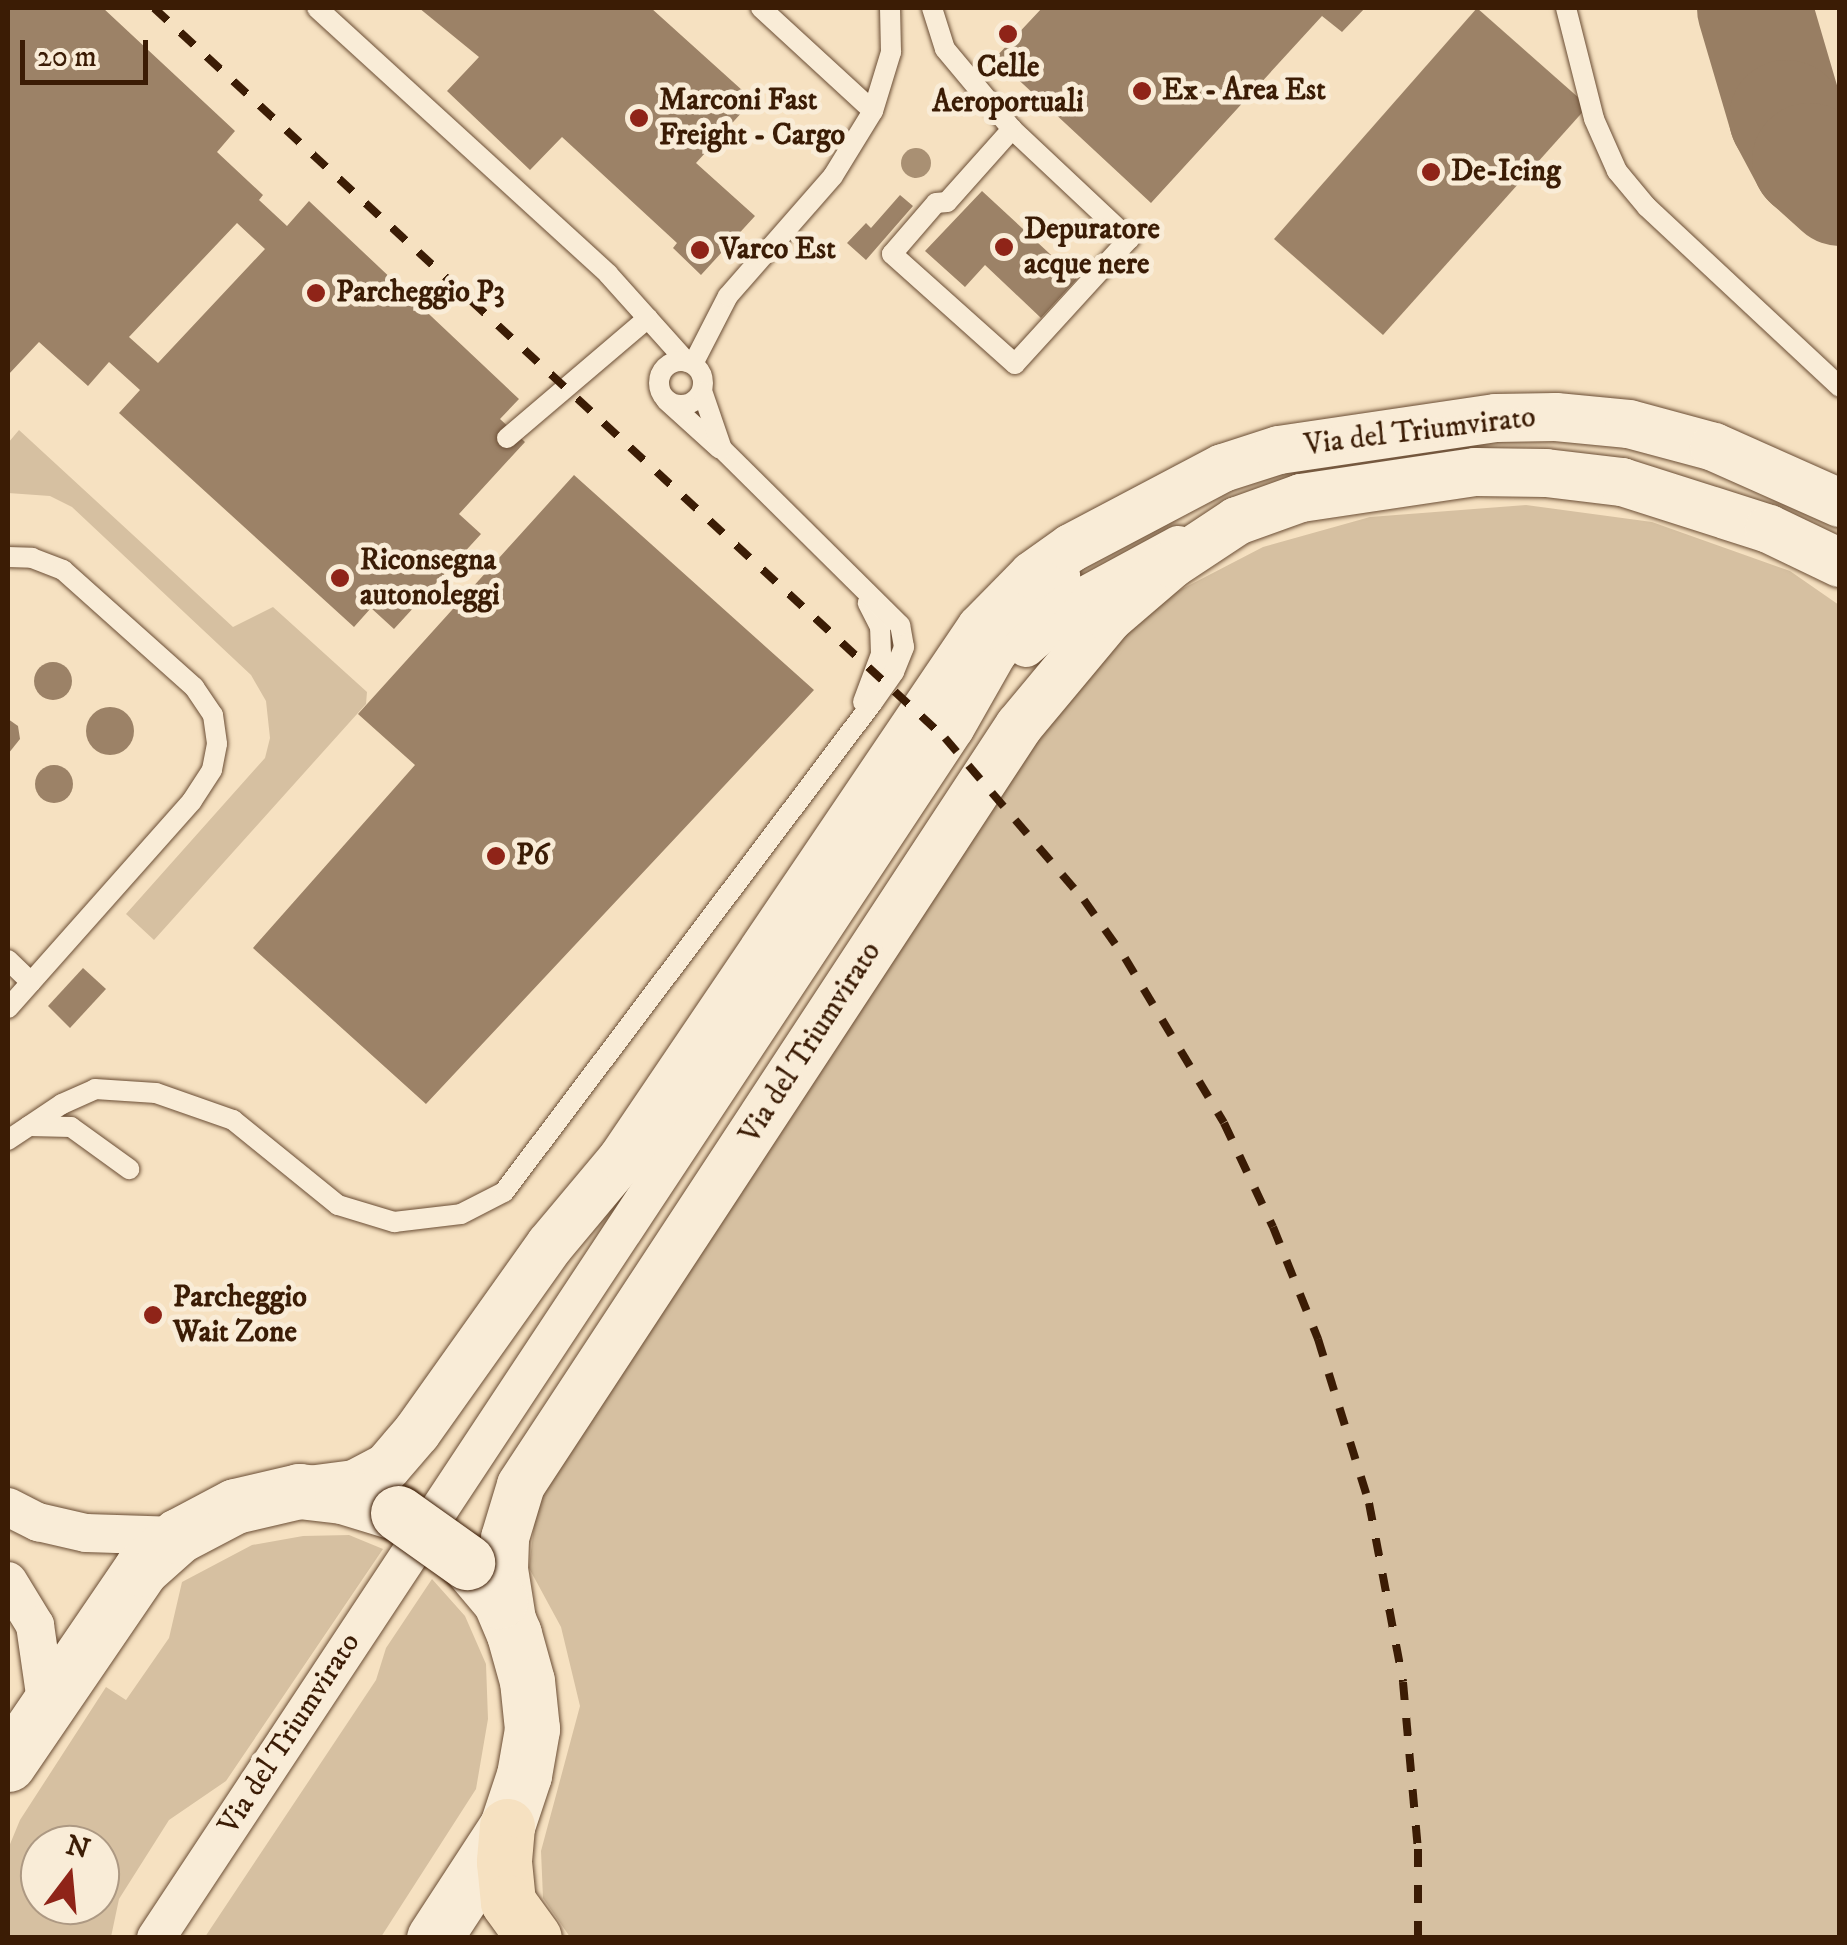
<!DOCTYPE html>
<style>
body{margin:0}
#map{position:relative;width:1847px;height:1945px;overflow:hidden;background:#f6e1c1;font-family:"IM FELL DW Pica",serif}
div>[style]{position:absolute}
.green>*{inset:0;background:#d6c0a1}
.taxiway>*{height:115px;margin:-57.5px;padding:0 57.5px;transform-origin:57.5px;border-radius:57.5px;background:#987e63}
.building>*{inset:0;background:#9c8267}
.round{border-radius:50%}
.roads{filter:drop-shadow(0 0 2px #6a4d34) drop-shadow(0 0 2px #6a4d34)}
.service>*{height:20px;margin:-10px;padding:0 10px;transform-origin:10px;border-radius:10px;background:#f9ecd7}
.service>.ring{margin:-10px;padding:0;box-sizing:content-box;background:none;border:20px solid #f9ecd7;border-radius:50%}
.minor>*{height:38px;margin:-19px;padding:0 19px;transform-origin:19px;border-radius:19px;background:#f9ecd7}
.tertiary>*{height:48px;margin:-24px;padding:0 24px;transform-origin:24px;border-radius:24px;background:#f9ecd7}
.secondary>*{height:55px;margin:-27.5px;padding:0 27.5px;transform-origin:27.5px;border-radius:27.5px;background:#f9ecd7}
.motorway>*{height:55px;margin:-27.5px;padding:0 27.5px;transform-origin:27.5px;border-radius:27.5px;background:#f6e1c1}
.rail>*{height:8px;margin-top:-4px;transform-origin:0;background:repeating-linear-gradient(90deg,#3b1c05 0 18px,transparent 0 36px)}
.bridges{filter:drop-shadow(0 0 2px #3b1c05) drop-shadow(0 0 2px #3b1c05)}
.secondary-bridge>*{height:55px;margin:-27.5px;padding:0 27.5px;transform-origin:27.5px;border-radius:27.5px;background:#f9ecd7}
.trees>*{width:30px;height:30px;margin:-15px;border-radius:50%;background:#a99073}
.dots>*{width:28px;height:28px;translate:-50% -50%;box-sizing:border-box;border:5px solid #f9ecd7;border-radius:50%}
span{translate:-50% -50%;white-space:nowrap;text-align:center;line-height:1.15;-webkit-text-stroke:10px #f9ecd7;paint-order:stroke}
.poi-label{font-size:30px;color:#3b1c05;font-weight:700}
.left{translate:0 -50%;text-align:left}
.street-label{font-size:30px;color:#3b1c05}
.frame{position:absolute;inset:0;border:10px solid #3b1c05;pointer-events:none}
.north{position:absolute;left:20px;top:1825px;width:100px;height:100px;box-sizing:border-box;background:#f9ecd7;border:2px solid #ad9983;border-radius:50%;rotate:16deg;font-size:28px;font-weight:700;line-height:40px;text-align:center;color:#3b1c05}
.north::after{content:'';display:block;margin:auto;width:35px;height:45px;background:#8f2418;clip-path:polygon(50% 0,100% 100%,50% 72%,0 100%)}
.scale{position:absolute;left:20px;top:40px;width:128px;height:45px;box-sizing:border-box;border:5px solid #3b1c05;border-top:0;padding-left:12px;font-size:30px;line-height:35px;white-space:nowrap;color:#3b1c05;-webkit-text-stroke:8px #f9ecd7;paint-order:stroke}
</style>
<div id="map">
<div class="green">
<i style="clip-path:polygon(19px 430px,233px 627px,273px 607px,367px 692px,366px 704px,154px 940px,126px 914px,265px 758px,270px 738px,266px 701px,251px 675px,72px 507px,50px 496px,8px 493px,8px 443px)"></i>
<i style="clip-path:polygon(1526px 505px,1652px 522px,1790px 571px,1839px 605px,1839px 1937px,570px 1937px,543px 1898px,541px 1851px,580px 1706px,561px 1627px,529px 1568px,539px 1484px,1069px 691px,1155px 603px,1263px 547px,1370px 517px)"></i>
<i style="clip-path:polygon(evenodd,349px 1535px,383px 1549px,226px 1781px,169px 1820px,119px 1899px,111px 1937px,8px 1937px,8px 1849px,20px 1820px,106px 1687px,126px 1700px,169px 1638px,182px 1582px,252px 1545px,303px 1536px,349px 1535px,40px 1845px,100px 1845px,100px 1905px,40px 1905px,40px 1845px)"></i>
<i style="clip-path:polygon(432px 1579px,465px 1616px,486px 1664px,488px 1719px,476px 1789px,381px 1937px,205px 1937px,376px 1680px,386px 1648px)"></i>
</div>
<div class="taxiway">
<i style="left:1754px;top:8px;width:114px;rotate:73.6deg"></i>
<i style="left:1786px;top:117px;width:49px;rotate:61.9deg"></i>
<i style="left:1809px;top:160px;width:42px;rotate:42.1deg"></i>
</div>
<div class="building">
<i style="clip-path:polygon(evenodd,8px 8px,103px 8px,235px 131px,217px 152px,263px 195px,259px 200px,287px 226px,309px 201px,519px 399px,500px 419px,525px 442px,459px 514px,481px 534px,394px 629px,371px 608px,354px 627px,119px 413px,140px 390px,109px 362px,88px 386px,39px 342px,8px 375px,8px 8px,237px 223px,265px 249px,158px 363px,129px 337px,237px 223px)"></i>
<i style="clip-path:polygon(419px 8px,651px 8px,753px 100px,696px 163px,755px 216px,701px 275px,673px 248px,677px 243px,562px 137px,530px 170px,447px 91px,479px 57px)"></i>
<i style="clip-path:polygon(1042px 8px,1365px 8px,1342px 32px,1322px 16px,1151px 203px,995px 58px)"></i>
<i style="clip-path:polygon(1477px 8px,1588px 106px,1383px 335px,1274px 239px)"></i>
<i style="clip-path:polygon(982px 191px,1077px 279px,1041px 318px,985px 265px,965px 287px,925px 251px)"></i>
<i style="clip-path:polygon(900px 195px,913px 206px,866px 260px,847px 243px,866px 223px,871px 228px)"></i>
<i style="clip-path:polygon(574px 475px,814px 690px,426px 1104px,253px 948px,415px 765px,358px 714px)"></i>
<i class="round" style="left:34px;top:662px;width:38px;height:38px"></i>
<i class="round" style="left:86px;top:707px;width:48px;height:48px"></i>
<i style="clip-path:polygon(8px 719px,18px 726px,20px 739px,8px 754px)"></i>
<i class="round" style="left:35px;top:765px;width:38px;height:38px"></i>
<i style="clip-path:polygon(83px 968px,106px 989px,70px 1028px,48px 1006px)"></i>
</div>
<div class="roads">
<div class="service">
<i style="left:317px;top:8px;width:394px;rotate:42.4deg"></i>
<i style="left:608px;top:274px;width:118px;rotate:48.1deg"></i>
<i style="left:761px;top:8px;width:152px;rotate:42.6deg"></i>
<i style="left:932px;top:8px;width:43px;rotate:72.4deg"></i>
<i style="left:945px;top:49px;width:104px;rotate:50.1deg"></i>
<i style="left:1012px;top:129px;width:161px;rotate:43.2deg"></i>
<i style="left:1129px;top:239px;width:169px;rotate:132.4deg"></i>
<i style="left:1015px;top:364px;width:165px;rotate:-138.2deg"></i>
<i style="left:892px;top:254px;width:67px;rotate:-49.2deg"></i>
<i style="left:936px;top:203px;width:11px;rotate:-5deg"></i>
<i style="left:947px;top:202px;width:98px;rotate:-48.3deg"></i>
<i style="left:1566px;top:8px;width:114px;rotate:75.8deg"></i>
<i style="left:1594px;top:119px;width:57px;rotate:66.1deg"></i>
<i style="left:1617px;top:171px;width:47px;rotate:50.2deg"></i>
<i style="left:1647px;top:207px;width:264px;rotate:43deg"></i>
<i class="ring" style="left:659px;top:361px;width:24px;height:24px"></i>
<i style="left:693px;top:364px;width:76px;rotate:-62.8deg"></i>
<i style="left:728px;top:296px;width:159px;rotate:-48.8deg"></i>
<i style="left:833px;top:176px;width:76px;rotate:-58.4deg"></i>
<i style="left:873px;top:111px;width:62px;rotate:-73deg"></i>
<i style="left:891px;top:52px;width:44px;rotate:-91.3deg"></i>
<i style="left:666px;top:400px;width:72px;rotate:42.2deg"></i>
<i style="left:507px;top:438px;width:185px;rotate:-40.4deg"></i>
<i style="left:8px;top:557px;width:24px;rotate:2deg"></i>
<i style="left:32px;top:558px;width:33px;rotate:21deg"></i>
<i style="left:63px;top:570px;width:176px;rotate:41.8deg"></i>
<i style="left:194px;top:687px;width:34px;rotate:56deg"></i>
<i style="left:213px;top:715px;width:29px;rotate:82deg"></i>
<i style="left:217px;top:744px;width:26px;rotate:101deg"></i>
<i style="left:212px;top:770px;width:37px;rotate:123deg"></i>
<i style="left:192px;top:801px;width:277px;rotate:131.6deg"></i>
<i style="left:863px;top:702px;width:51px;rotate:-69.4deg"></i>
<i style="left:881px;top:654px;width:27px;rotate:-92deg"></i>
<i style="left:880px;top:627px;width:27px;rotate:-117deg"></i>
<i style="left:8px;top:960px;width:32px;rotate:44deg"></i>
<i style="left:29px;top:1126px;width:42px;rotate:1.4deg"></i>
<i style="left:71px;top:1127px;width:72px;rotate:35.9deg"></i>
<i style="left:8px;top:1140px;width:65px;rotate:-33.7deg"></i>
<i style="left:62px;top:1104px;width:36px;rotate:-24deg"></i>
<i style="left:95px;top:1089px;width:61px;rotate:3.8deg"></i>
<i style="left:156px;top:1093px;width:82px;rotate:19.3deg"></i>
<i style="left:233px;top:1120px;width:135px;rotate:39deg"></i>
<i style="left:338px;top:1205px;width:59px;rotate:16.9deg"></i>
<i style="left:394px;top:1222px;width:67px;rotate:-6.8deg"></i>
<i style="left:461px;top:1214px;width:48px;rotate:-27.1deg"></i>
<i style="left:504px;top:1192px;width:613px;rotate:-53.02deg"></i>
<i style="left:873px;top:702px;width:37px;rotate:-55deg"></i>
<i style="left:894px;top:672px;width:27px;rotate:-68deg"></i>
<i style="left:904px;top:647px;width:22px;rotate:-100deg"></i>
<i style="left:900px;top:625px;width:250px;rotate:-135.3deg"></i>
<i style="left:722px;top:449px;width:61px;rotate:-109deg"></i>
</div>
<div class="minor">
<i style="left:1026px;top:648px;width:80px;rotate:-41.5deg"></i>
<i style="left:1086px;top:595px;width:105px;rotate:-28.5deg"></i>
<i style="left:8px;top:1507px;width:34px;rotate:27deg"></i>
<i style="left:38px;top:1522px;width:49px;rotate:12.9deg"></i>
<i style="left:86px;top:1533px;width:92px;rotate:1.9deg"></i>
<i style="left:8px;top:1581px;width:52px;rotate:58.5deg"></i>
<i style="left:35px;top:1625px;width:84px;rotate:81.8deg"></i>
<i style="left:156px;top:1938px;width:1449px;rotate:-56.54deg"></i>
<i style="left:955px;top:729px;width:85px;rotate:-60.4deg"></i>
<i style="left:997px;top:655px;width:102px;rotate:-51deg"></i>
</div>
<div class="tertiary">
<i style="left:309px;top:1490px;width:46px;rotate:-7.4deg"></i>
<i style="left:355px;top:1484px;width:36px;rotate:-28deg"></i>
<i style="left:387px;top:1467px;width:46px;rotate:-49.4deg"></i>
<i style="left:417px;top:1432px;width:229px;rotate:-54.6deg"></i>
<i style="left:550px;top:1245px;width:112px;rotate:-50.1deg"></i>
<i style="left:622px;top:1159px;width:641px;rotate:-55.94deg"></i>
<i style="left:981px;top:628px;width:74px;rotate:-45.5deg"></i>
<i style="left:1033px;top:575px;width:47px;rotate:-35.4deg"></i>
<i style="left:1071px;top:548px;width:172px;rotate:-27.8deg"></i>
<i style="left:1223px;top:468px;width:59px;rotate:-17.8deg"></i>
<i style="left:1279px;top:450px;width:219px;rotate:-8.4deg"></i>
<i style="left:1496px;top:418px;width:60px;rotate:-1deg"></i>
<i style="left:1556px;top:417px;width:73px;rotate:5.5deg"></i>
<i style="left:1629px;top:424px;width:88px;rotate:15.1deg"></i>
<i style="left:1714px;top:447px;width:138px;rotate:24deg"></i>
<i style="left:513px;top:1626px;width:58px;rotate:-99deg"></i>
<i style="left:504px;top:1569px;width:31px;rotate:-88deg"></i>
<i style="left:505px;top:1538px;width:55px;rotate:-73.2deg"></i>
<i style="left:521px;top:1485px;width:908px;rotate:-56.73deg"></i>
<i style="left:1019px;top:726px;width:141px;rotate:-50.2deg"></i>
<i style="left:1109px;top:618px;width:83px;rotate:-40.6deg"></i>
<i style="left:1172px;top:564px;width:78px;rotate:-33.5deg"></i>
<i style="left:1237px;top:521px;width:68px;rotate:-19.8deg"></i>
<i style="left:1301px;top:498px;width:176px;rotate:-8.5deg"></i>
<i style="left:1475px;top:472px;width:71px;rotate:0.8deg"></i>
<i style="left:1546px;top:473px;width:77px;rotate:6.8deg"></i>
<i style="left:1622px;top:482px;width:154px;rotate:17.7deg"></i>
<i style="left:1769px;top:529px;width:79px;rotate:25.6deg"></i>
</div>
<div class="secondary">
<i style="left:8px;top:1764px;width:236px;rotate:-55.7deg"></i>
<i style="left:141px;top:1569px;width:50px;rotate:-41.7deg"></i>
<i style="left:178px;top:1536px;width:64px;rotate:-27.8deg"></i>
<i style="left:235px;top:1506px;width:66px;rotate:-13.2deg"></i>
<i style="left:299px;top:1491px;width:43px;rotate:6.6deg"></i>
<i style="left:342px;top:1496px;width:59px;rotate:16.9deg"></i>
<i style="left:434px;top:1938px;width:134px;rotate:-56.9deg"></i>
<i style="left:507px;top:1826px;width:54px;rotate:-71.6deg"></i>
<i style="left:524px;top:1775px;width:47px;rotate:-80.1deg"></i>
<i style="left:532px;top:1729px;width:48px;rotate:-95.9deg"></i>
<i style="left:527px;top:1681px;width:49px;rotate:-105.5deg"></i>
<i style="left:514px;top:1634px;width:36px;rotate:-113deg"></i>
<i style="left:500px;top:1601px;width:51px;rotate:-130.2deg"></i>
</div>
<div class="motorway">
<i style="left:507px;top:1826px;width:36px;rotate:95deg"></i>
<i style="left:504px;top:1862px;width:40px;rotate:84.3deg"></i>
<i style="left:508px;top:1902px;width:44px;rotate:54.2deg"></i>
</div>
</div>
<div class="rail">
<i style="left:154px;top:8px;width:1076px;rotate:42.7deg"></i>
<i style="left:945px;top:738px;width:213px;rotate:49.4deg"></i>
<i style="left:1084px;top:900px;width:71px;rotate:54.7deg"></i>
<i style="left:1125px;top:958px;width:192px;rotate:59deg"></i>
<i style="left:1224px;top:1123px;width:115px;rotate:64.8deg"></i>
<i style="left:1273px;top:1227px;width:121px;rotate:68.1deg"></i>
<i style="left:1318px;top:1339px;width:172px;rotate:72.7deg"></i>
<i style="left:1369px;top:1503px;width:182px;rotate:79.2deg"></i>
<i style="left:1403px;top:1682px;width:168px;rotate:84.9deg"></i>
<i style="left:1418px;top:1849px;width:89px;rotate:90deg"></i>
</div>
<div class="bridges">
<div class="secondary-bridge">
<i style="left:398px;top:1513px;width:85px;rotate:35.4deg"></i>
</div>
</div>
<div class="trees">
<i style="left:916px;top:163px"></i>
</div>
<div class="dots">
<i style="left:1008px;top:34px;background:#8f2418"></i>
<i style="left:1142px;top:91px;background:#8f2418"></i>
<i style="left:639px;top:118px;background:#8f2418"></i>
<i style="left:1431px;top:172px;background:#8f2418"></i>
<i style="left:1004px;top:247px;background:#8f2418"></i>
<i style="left:700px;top:250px;background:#8f2418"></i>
<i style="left:316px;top:293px;background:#8f2418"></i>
<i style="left:340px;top:578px;background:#8f2418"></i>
<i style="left:496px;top:856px;background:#8f2418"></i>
<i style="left:153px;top:1315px;background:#8f2418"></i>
</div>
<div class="poi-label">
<span style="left:1008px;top:85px">Celle<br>Aeroportuali</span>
<span class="left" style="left:1162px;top:91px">Ex - Area Est</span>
<span class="left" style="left:659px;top:118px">Marconi Fast<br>Freight - Cargo</span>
<span class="left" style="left:1451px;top:172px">De-Icing</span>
<span class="left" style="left:1024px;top:247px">Depuratore<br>acque nere</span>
<span class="left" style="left:720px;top:250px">Varco Est</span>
<span class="left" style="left:336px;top:293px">Parcheggio P3</span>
<span class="left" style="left:360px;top:578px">Riconsegna<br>autonoleggi</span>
<span class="left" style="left:516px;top:856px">P6</span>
<span class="left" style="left:173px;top:1315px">Parcheggio<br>Wait Zone</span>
</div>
<div class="street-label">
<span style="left:1420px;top:432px;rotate:-7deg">Via del Triumvirato</span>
<span style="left:811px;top:1043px;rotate:-57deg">Via del Triumvirato</span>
<span style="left:290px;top:1734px;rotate:-57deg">Via del Triumvirato</span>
</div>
<div class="frame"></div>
<div class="north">N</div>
<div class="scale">20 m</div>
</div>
